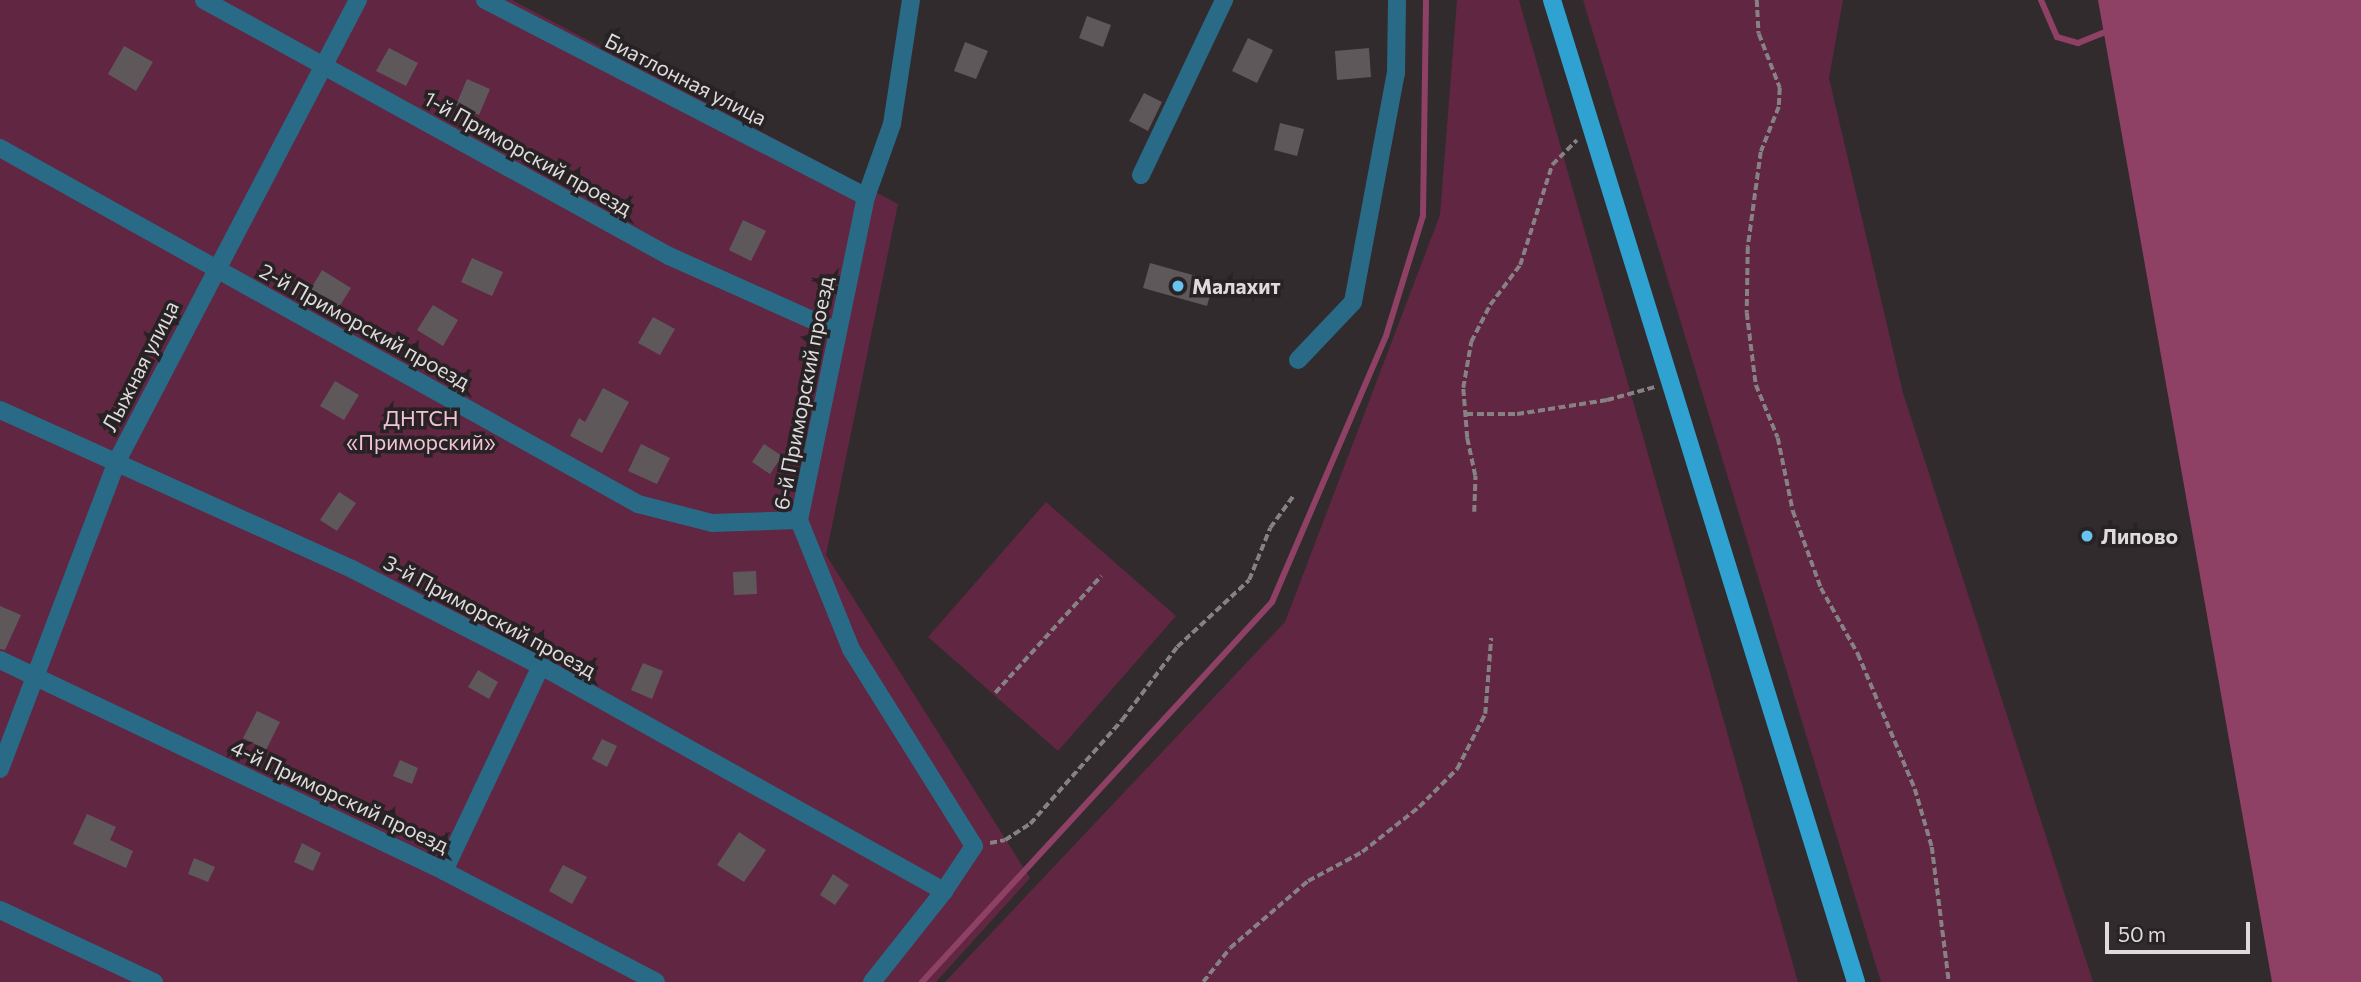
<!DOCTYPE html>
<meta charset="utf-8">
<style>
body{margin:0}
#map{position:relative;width:2361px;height:982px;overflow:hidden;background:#312b2d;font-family:Commissioner,sans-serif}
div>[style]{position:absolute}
.green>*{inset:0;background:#612642}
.water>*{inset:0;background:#8f4065}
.stream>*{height:6px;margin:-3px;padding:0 3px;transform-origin:3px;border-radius:3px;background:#8f4065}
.building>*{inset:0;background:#5f585b}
.path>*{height:3.5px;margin-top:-1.75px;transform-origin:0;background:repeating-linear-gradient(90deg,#868182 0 7px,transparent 0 10.5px)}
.minor>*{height:18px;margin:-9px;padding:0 9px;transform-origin:9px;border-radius:9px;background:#296a86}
.major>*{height:18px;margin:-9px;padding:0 9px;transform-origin:9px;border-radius:9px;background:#30a2d1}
.dots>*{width:19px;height:19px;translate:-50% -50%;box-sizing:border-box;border:4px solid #272224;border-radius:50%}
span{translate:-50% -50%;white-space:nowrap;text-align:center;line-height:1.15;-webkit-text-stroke:7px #272224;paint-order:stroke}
.street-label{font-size:21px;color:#dfdbdc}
.poi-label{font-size:21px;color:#dfdbdc;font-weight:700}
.left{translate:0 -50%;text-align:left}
.park-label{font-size:21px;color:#f2c3d6}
.scale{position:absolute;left:2105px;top:922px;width:145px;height:32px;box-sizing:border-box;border:4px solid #dfdbdc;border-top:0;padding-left:9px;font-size:21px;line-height:24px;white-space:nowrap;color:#dfdbdc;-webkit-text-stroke:5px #272224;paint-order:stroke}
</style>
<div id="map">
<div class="green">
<i style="clip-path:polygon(0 0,512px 0,898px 204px,826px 555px,1030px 878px,936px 982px,0 982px)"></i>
<i style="clip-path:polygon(1457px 0,1519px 0,1798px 982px,945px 982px,1285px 622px,1440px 215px)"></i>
<i style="clip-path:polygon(1583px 0,1843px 0,1829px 78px,1903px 393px,2093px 982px,1881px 982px)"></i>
<i style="clip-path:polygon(1046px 502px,1176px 616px,1058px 751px,928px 637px)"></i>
</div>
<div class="water">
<i style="clip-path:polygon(2098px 0,2361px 0,2361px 982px,2272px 982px)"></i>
</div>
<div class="stream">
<i style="left:2041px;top:0;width:40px;rotate:66.6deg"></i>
<i style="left:2057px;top:37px;width:22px;rotate:16deg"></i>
<i style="left:2078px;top:43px;width:27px;rotate:-22deg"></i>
<i style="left:922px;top:982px;width:517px;rotate:-47.35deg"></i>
<i style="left:1272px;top:602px;width:289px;rotate:-66.8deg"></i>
<i style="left:1386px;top:336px;width:126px;rotate:-72.9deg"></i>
<i style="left:1423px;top:216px;width:216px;rotate:-89.2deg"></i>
</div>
<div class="building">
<i style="clip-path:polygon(1087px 16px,1111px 25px,1103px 47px,1079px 38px)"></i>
<i style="clip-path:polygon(1248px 38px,1273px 50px,1257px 83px,1232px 71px)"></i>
<i style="clip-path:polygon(965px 42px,988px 51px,976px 79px,954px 71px)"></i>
<i style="clip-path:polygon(124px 46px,153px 62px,136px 91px,108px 74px)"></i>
<i style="clip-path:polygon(389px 48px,418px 63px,406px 86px,376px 71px)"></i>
<i style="clip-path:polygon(1369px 48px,1371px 77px,1337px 80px,1335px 51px)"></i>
<i style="clip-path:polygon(467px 79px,490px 89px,479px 115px,456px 105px)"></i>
<i style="clip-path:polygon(1144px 93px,1162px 102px,1148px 131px,1129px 121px)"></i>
<i style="clip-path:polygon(1280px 123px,1304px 129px,1297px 156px,1274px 150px)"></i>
<i style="clip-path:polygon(743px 220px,766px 231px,751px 261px,729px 250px)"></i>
<i style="clip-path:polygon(472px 258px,503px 272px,492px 296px,461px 282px)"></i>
<i style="clip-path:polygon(1150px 263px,1214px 281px,1207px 306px,1143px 288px)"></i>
<i style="clip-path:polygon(322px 270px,351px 288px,336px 312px,308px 294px)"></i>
<i style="clip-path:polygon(433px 305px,458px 320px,443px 346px,417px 330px)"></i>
<i style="clip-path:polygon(653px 317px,675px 329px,660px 355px,638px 343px)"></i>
<i style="clip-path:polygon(335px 381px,359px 395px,344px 420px,320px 406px)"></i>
<i style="clip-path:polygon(603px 388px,629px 402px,602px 453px,570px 436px,579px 418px,585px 422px)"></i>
<i style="clip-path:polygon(641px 444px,670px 458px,657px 484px,628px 471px)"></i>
<i style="clip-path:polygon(764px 444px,782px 456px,770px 474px,752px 462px)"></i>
<i style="clip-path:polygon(339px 492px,356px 503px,337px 531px,320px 520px)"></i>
<i style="clip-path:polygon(756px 571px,757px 594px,734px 595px,733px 572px)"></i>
<i style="clip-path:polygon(0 606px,21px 615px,5px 650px,0 649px)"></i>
<i style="clip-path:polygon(643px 663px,663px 671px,652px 699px,631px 690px)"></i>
<i style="clip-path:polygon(478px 670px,498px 682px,489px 699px,468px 687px)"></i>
<i style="clip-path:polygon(257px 711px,280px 722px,266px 750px,243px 738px)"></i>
<i style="clip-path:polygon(602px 739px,617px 746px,607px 767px,592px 759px)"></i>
<i style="clip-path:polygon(400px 760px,418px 768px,412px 784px,393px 776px)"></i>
<i style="clip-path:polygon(87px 814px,116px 827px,110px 840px,133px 851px,126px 868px,73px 844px)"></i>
<i style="clip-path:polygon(739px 832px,766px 850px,744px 882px,717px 865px)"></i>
<i style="clip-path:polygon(302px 843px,321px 853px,313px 871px,294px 862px)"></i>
<i style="clip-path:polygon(194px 858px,215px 867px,208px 882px,188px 874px)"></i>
<i style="clip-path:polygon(563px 865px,587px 877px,572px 904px,549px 891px)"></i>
<i style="clip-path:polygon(833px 874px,849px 885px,835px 905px,820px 895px)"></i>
</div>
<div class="path">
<i style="left:1757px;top:0;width:34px;rotate:87deg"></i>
<i style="left:1759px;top:34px;width:58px;rotate:68.7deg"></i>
<i style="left:1780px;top:88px;width:19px;rotate:93deg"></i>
<i style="left:1779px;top:107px;width:48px;rotate:111.8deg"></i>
<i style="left:1761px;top:152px;width:96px;rotate:97.8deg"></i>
<i style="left:1748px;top:247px;width:66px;rotate:90.9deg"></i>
<i style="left:1747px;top:313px;width:73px;rotate:82.9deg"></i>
<i style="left:1756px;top:385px;width:57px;rotate:67.5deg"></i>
<i style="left:1778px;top:438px;width:75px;rotate:78.4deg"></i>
<i style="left:1793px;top:511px;width:82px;rotate:70deg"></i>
<i style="left:1821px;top:588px;width:76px;rotate:60.7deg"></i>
<i style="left:1858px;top:654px;width:147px;rotate:67.1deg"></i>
<i style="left:1915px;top:789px;width:60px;rotate:73.7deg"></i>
<i style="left:1932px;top:847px;width:136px;rotate:82.8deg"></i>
<i style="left:1466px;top:414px;width:51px"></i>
<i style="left:1517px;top:414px;width:91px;rotate:-8.8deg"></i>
<i style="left:1607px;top:400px;width:50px;rotate:-15.2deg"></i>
<i style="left:1474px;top:512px;width:36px;rotate:-88deg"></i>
<i style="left:1475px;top:476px;width:39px;rotate:-102deg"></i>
<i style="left:1467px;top:438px;width:50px;rotate:-94.6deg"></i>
<i style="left:1463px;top:388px;width:47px;rotate:-80.1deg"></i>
<i style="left:1471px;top:342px;width:42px;rotate:-62.8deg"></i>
<i style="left:1490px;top:305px;width:50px;rotate:-53.1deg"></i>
<i style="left:1520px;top:265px;width:105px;rotate:-72.3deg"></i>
<i style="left:1552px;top:165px;width:35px;rotate:-45deg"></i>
<i style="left:995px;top:693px;width:158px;rotate:-47.8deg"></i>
<i style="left:990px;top:843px;width:15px;rotate:-11deg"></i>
<i style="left:1005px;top:840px;width:30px;rotate:-33deg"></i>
<i style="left:1030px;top:824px;width:139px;rotate:-48.5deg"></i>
<i style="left:1122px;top:720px;width:91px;rotate:-53deg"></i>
<i style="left:1177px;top:647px;width:98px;rotate:-42.9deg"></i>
<i style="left:1249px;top:580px;width:56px;rotate:-68deg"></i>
<i style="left:1270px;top:528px;width:41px;rotate:-54deg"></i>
<i style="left:1203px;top:982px;width:43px;rotate:-51.5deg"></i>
<i style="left:1230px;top:948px;width:103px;rotate:-40.7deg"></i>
<i style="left:1308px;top:881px;width:61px;rotate:-28.2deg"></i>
<i style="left:1362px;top:852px;width:73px;rotate:-38.3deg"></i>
<i style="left:1419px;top:807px;width:54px;rotate:-45deg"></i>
<i style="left:1457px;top:769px;width:62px;rotate:-63deg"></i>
<i style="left:1485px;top:714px;width:76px;rotate:-85.5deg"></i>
</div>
<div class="minor">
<i style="left:204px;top:0;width:531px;rotate:28.83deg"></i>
<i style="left:669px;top:256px;width:184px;rotate:24.1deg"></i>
<i style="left:485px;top:0;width:429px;rotate:27.3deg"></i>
<i style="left:0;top:148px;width:731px;rotate:29.16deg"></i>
<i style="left:638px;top:504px;width:76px;rotate:14.4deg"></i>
<i style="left:712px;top:523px;width:87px;rotate:-2deg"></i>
<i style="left:1141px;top:175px;width:194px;rotate:-64.6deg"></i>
<i style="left:1298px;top:360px;width:80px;rotate:-46.5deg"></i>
<i style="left:1353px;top:302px;width:233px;rotate:-79.4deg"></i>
<i style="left:1396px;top:73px;width:73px;rotate:-89.2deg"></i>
<i style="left:0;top:410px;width:386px;rotate:24.3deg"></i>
<i style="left:352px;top:569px;width:212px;rotate:27.2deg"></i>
<i style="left:541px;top:666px;width:462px;rotate:29.2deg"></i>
<i style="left:0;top:660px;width:492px;rotate:25.4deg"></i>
<i style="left:444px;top:871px;width:239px;rotate:27.6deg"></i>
<i style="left:0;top:769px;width:329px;rotate:-69.2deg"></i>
<i style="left:117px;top:461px;width:520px;rotate:-62.4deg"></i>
<i style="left:444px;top:871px;width:227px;rotate:-64.7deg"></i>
<i style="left:0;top:910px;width:170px;rotate:25.1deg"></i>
<i style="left:872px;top:982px;width:116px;rotate:-51.6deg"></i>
<i style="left:944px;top:891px;width:54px;rotate:-56.3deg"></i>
<i style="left:974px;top:846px;width:232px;rotate:-122deg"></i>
<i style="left:851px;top:649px;width:139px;rotate:-112deg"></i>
<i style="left:799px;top:520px;width:330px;rotate:-78.3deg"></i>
<i style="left:866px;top:197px;width:77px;rotate:-70.4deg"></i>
<i style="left:892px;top:124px;width:125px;rotate:-81.3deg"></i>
</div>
<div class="major">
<i style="left:1552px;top:0;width:1028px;rotate:72.8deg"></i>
</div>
<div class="dots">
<i style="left:1178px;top:286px;background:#67c4f0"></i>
<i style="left:2087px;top:536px;background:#67c4f0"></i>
</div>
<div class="street-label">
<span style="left:686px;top:79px;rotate:27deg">Биатлонная улица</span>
<span style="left:528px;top:153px;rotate:29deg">1-й Приморский проезд</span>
<span style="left:365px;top:326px;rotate:29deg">2-й Приморский проезд</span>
<span style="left:140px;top:366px;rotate:-63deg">Лыжная улица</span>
<span style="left:803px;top:393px;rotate:-79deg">6-й Приморский проезд</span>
<span style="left:490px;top:616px;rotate:28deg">3-й Приморский проезд</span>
<span style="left:340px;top:796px;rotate:25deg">4-й Приморский проезд</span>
</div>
<div class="poi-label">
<span class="left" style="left:1192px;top:286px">Малахит</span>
<span class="left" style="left:2101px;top:536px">Липово</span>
</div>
<div class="park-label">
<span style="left:421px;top:430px">ДНТСН<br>«Приморский»</span>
</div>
<div class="scale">50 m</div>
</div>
